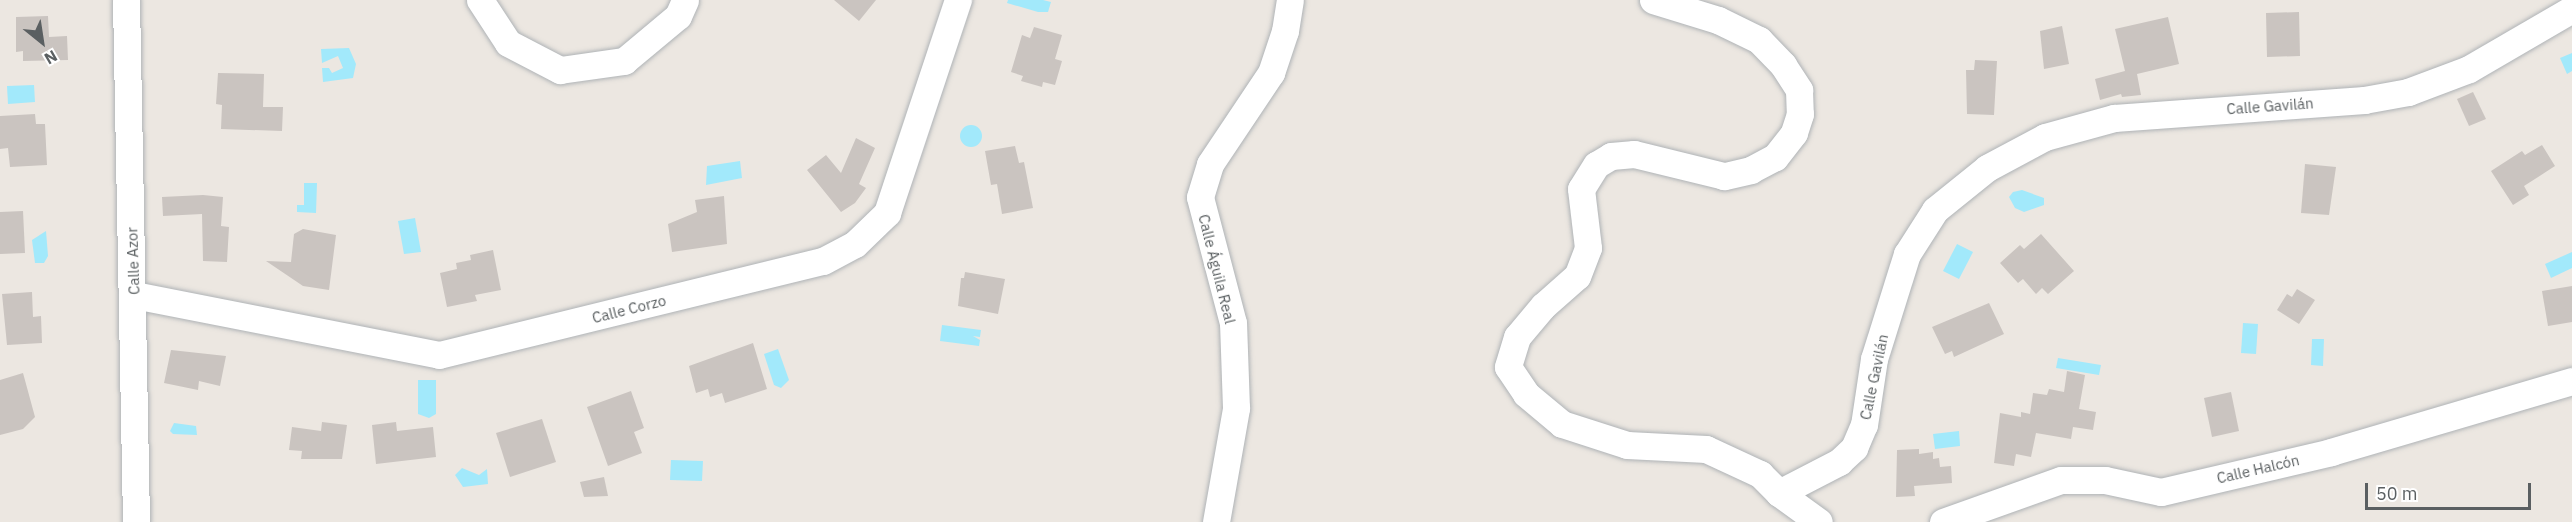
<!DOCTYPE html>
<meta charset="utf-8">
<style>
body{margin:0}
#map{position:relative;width:2572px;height:522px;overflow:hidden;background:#ece7e1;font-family:"IBM Plex Sans",sans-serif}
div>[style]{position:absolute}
.water>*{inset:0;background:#a2e9fb}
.round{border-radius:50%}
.building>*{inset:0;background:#cac4c0}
.roads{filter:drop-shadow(0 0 2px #afb3b6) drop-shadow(0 0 2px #afb3b6)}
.minor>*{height:27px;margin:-13.5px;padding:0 13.5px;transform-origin:13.5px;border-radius:13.5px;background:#fff}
span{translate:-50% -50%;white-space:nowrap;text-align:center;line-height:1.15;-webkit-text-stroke:6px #fff;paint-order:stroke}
.street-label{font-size:15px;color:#5a5f61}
.north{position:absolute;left:12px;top:12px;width:60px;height:60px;-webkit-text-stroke:4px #fff;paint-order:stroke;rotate:150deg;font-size:16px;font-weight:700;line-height:24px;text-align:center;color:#5a5f61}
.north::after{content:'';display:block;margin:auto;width:21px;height:27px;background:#5a5f61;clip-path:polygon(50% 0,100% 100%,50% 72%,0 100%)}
.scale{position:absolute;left:2365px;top:483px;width:166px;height:27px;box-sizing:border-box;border:3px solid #5a5f61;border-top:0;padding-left:8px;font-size:18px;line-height:21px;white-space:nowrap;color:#5a5f61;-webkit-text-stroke:4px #fff;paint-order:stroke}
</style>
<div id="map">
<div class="water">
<i style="clip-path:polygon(1008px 0,1043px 0,1051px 2px,1048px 12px,1038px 12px,1007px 3px)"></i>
<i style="clip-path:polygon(349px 48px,356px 64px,353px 78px,323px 82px,322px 68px,329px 68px,332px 73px,343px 68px,338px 56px,322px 63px,321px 49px)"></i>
<i style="clip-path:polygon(2572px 53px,2572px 71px,2567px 74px,2560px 58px)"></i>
<i style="clip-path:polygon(34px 85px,35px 102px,8px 104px,7px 86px)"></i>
<i class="round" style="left:960px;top:125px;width:22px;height:22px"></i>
<i style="clip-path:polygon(740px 161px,742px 178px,706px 185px,707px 166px)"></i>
<i style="clip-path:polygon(304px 183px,317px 183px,316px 213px,297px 212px,297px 205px,304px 205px)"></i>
<i style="clip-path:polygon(2022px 190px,2044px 198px,2044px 205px,2024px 212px,2015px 208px,2009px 197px,2013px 192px)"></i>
<i style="clip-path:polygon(415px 218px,421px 252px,404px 254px,398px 221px)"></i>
<i style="clip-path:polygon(46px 231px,48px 256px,44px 263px,35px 263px,32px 240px)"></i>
<i style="clip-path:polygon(1957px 244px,1973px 252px,1959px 279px,1943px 271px)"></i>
<i style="clip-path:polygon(2572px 252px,2572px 268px,2551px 278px,2545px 264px)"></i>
<i style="clip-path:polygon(2243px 323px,2258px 324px,2256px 354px,2241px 353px)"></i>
<i style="clip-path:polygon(942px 325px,981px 330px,980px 337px,973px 336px,980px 340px,979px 346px,940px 341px)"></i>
<i style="clip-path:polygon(2312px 339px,2324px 339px,2323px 366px,2311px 365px)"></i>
<i style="clip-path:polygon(778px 349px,789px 380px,781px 388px,774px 385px,764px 354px)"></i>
<i style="clip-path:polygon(2058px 358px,2101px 365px,2099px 375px,2056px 368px)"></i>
<i style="clip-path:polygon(418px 380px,436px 380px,436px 414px,429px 418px,418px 414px)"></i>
<i style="clip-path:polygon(174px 423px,196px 426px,197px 435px,173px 434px,170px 431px)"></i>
<i style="clip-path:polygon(1959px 431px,1960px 446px,1935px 449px,1933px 434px)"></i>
<i style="clip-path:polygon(671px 460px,703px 461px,702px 481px,670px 480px)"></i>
<i style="clip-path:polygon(462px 468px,479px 475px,487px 469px,488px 484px,463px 487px,455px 475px)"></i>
</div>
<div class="building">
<i style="clip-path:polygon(834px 0,876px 0,859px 21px)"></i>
<i style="clip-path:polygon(2299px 12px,2300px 56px,2267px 57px,2266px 13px)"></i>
<i style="clip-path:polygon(48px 16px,49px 37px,67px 36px,68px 60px,23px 61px,23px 51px,16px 52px,16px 17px)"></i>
<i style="clip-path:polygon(2168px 17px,2179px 64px,2137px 74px,2141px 95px,2122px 97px,2121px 94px,2100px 100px,2095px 79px,2125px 71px,2115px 29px)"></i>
<i style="clip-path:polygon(2062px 26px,2069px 64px,2044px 69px,2040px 31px)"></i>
<i style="clip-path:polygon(1034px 27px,1062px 35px,1055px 59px,1062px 61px,1055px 85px,1043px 82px,1042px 87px,1021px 81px,1023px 76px,1011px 72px,1022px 35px,1030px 38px)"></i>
<i style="clip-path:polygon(1975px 60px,1997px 61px,1994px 115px,1967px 114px,1966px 70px,1974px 70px)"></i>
<i style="clip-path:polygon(218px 73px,264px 74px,263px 107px,283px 107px,282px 131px,221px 129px,222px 105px,216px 104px)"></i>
<i style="clip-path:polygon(2473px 92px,2486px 119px,2469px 126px,2457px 99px)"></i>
<i style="clip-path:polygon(35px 114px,36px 124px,45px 124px,47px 165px,10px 167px,8px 148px,0 149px,0 116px)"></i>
<i style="clip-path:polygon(856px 138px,875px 148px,859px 184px,866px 188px,855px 203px,841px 212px,807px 170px,826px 155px,841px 173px)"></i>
<i style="clip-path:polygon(2542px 145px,2555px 166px,2524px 186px,2529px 195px,2513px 205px,2491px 171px,2522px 151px,2525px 155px)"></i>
<i style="clip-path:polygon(1015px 146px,1019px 163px,1024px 162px,1033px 208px,1002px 214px,997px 184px,991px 185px,985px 151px)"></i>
<i style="clip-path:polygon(2305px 164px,2336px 167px,2329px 215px,2301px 213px)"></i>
<i style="clip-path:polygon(203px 195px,223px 197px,221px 226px,229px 227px,227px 262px,203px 261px,202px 214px,163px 216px,162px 197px)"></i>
<i style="clip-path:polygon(724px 196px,727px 244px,672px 252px,668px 224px,697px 212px,695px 200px)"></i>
<i style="clip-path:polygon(23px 211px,25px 253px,0 254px,0 212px)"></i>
<i style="clip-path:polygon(303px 229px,336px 235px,329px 290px,303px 286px,266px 261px,291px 262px,294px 234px)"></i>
<i style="clip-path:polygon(2041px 234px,2074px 271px,2048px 294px,2042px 288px,2036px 294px,2023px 279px,2018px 283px,2000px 263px,2020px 245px,2024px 249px)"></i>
<i style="clip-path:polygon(493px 250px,501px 290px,475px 295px,477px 301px,447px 307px,440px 273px,457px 269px,456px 263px,471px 260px,470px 255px)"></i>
<i style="clip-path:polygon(965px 272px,1005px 279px,998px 314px,958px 306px,961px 278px,964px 278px)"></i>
<i style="clip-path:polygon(2572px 286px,2572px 322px,2548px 326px,2542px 291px)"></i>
<i style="clip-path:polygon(2297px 289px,2315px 300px,2299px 324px,2277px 310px,2287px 294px,2292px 297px)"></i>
<i style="clip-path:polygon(32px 292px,33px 317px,41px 316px,42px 343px,7px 345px,2px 294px)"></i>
<i style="clip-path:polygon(1989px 303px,2004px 334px,1954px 357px,1952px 351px,1945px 354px,1932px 327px)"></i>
<i style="clip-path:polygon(753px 343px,767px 389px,725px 403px,722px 393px,710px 397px,708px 389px,696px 393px,689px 366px)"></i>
<i style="clip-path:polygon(171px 350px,226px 356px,220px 386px,199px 381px,198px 390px,164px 383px)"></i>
<i style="clip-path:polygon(2067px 371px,2085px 375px,2079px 409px,2096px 412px,2093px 430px,2073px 427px,2071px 439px,2036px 433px,2031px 457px,2016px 454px,2014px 466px,1994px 463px,2000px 413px,2021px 417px,2021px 412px,2030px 414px,2033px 393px,2047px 395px,2049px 389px,2064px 392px)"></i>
<i style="clip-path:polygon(23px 373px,35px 417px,23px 429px,0 435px,0 380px)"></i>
<i style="clip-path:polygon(631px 391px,644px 428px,634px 432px,642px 453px,608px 466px,587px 407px)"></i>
<i style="clip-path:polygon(2231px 392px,2239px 431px,2212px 437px,2204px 398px)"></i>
<i style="clip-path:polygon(542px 419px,556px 462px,510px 477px,496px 433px)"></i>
<i style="clip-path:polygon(322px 422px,347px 425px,342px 459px,301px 459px,302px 451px,289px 450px,292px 427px,321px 431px)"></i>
<i style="clip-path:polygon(396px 422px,397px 431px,433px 427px,436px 457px,376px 464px,372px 425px)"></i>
<i style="clip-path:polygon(1919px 449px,1919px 454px,1933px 452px,1933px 459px,1939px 458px,1940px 467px,1951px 466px,1952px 483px,1914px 486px,1915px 496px,1896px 497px,1897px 450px)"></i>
<i style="clip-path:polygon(604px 477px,608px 496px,584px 497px,580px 482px)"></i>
</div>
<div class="roads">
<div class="minor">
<i style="left:126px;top:0;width:522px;rotate:88.9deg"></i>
<i style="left:480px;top:0;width:51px;rotate:56.9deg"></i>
<i style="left:508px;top:43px;width:59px;rotate:27.4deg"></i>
<i style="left:560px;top:70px;width:65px;rotate:-8deg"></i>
<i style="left:624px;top:61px;width:70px;rotate:-39.8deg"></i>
<i style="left:678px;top:16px;width:17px;rotate:-66deg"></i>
<i style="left:1653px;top:0;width:68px;rotate:17.1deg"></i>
<i style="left:1718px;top:20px;width:46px;rotate:26deg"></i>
<i style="left:1759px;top:40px;width:35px;rotate:46deg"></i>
<i style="left:1783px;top:65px;width:30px;rotate:57deg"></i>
<i style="left:1799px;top:90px;width:24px;rotate:88deg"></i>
<i style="left:1800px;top:114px;width:20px;rotate:108deg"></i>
<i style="left:1794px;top:133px;width:31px;rotate:128deg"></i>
<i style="left:1775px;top:157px;width:27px;rotate:152deg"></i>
<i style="left:1751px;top:170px;width:28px;rotate:167deg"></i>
<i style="left:1724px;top:176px;width:93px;rotate:-166.3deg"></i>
<i style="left:1634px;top:154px;width:23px;rotate:175deg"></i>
<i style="left:1611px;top:156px;width:17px;rotate:149deg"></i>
<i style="left:1596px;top:165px;width:28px;rotate:122deg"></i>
<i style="left:1581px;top:189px;width:59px;rotate:83.2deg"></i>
<i style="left:1588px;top:248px;width:30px;rotate:111deg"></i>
<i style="left:1577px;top:276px;width:45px;rotate:138.6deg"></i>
<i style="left:1543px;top:306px;width:40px;rotate:130deg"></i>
<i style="left:1517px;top:337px;width:31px;rotate:107deg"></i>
<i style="left:1508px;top:367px;width:32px;rotate:56deg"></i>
<i style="left:1526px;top:394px;width:47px;rotate:39.8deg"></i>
<i style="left:1562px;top:424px;width:68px;rotate:17.9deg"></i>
<i style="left:1627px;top:445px;width:79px;rotate:2.9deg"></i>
<i style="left:1706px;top:449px;width:60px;rotate:24.8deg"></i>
<i style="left:1760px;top:474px;width:27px;rotate:45deg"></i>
<i style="left:1779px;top:493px;width:68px;rotate:-27.3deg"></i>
<i style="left:1839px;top:462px;width:21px;rotate:-43deg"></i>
<i style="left:1854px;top:448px;width:25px;rotate:-67deg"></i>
<i style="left:1864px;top:425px;width:67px;rotate:-81.4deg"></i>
<i style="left:1874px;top:359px;width:110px;rotate:-72.6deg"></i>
<i style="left:1907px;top:254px;width:52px;rotate:-57.5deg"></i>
<i style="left:1935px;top:210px;width:67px;rotate:-38.9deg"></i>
<i style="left:1987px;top:168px;width:66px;rotate:-28.1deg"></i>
<i style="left:2045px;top:137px;width:72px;rotate:-15.4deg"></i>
<i style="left:2114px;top:118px;width:251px;rotate:-4.1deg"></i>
<i style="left:2364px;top:100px;width:45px;rotate:-10.3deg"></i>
<i style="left:2408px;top:92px;width:65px;rotate:-20.7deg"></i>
<i style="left:2469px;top:69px;width:119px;rotate:-30.2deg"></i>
<i style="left:134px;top:295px;width:311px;rotate:11.1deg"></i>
<i style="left:439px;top:355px;width:395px;rotate:-13.8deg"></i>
<i style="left:823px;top:261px;width:36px;rotate:-28deg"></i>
<i style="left:855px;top:244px;width:45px;rotate:-44.1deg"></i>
<i style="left:887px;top:213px;width:225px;rotate:-71.6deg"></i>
<i style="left:1779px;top:493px;width:49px;rotate:35.9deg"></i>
<i style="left:1216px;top:522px;width:116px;rotate:-80deg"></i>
<i style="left:1236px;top:408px;width:85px;rotate:-92deg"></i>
<i style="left:1233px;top:323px;width:130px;rotate:-104.7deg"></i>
<i style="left:1200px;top:197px;width:34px;rotate:-73deg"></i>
<i style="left:1210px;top:164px;width:110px;rotate:-56.2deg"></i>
<i style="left:1271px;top:73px;width:44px;rotate:-71.6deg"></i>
<i style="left:1285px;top:31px;width:31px;rotate:-81deg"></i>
<i style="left:1943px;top:522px;width:125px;rotate:-19.6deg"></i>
<i style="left:2061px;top:480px;width:44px"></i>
<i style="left:2105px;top:480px;width:57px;rotate:12.1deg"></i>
<i style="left:2161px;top:492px;width:175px;rotate:-13.2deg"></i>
<i style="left:2331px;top:452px;width:251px;rotate:-16.4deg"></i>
</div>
</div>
<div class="street-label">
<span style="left:2270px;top:106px;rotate:-4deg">Calle Gavilán</span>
<span style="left:133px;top:261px;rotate:-92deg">Calle Azor</span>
<span style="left:1217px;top:269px;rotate:76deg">Calle Águila Real</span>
<span style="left:629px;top:309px;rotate:-14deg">Calle Corzo</span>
<span style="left:1874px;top:377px;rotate:-78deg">Calle Gavilán</span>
<span style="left:2258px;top:469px;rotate:-13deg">Calle Halcón</span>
</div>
<div class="north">N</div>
<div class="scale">50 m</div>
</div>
